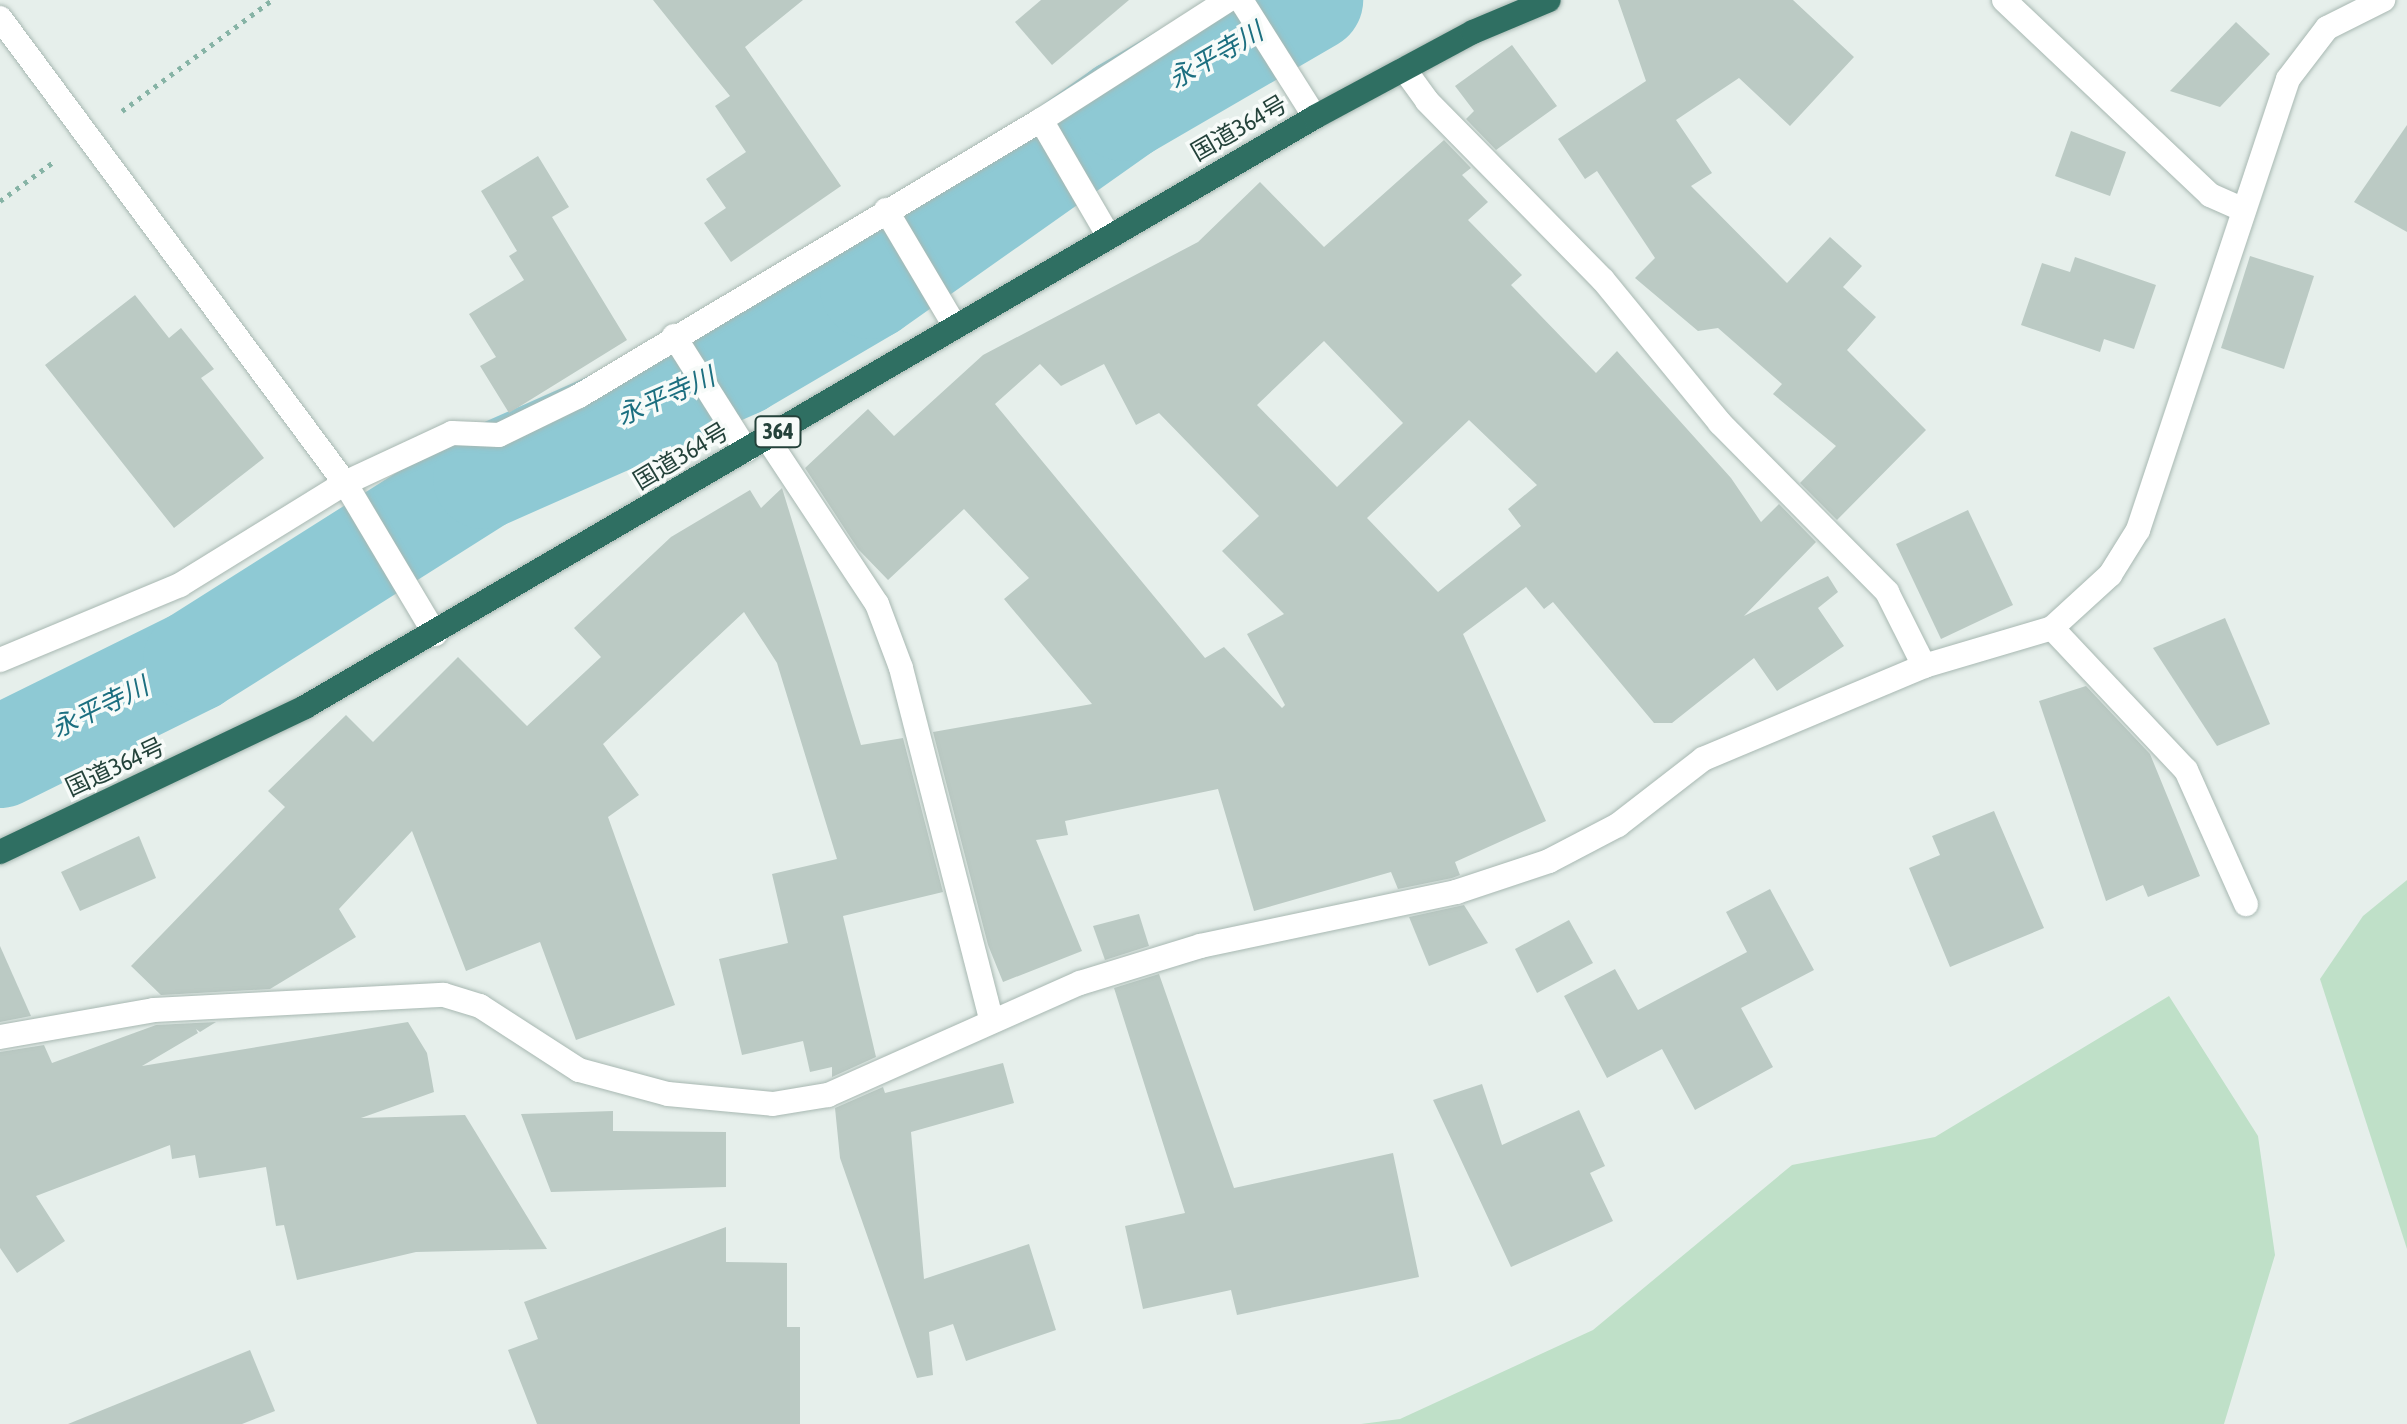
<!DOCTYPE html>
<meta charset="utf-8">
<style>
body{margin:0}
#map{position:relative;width:2407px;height:1424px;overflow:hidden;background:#e6efeb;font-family:"Asap Condensed","Noto Sans JP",sans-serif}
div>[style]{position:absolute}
.green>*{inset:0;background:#bfe0c8}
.river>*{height:102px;margin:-51px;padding:0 51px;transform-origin:51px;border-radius:51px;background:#8ec9d4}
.building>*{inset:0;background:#bbcac4}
.path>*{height:5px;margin-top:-2.5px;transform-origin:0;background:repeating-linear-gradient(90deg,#86b3a5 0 4px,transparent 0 10px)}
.roads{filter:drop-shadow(0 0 2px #a8b8b2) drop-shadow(0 0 2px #a8b8b2)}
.minor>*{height:24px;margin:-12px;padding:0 12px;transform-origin:12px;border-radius:12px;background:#fff}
.highway>*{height:24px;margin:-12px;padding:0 12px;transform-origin:12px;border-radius:12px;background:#2f6f62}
span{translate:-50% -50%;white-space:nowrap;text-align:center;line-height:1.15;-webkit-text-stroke:7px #f7fbf9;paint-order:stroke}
.shield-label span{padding:2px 6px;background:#f7fbf9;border:2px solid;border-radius:6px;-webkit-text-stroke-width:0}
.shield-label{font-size:22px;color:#24423a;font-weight:700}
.street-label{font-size:24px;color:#24423a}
.water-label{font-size:26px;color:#1c6f80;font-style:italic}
</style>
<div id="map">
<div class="green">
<i style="clip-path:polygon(2407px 880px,2407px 1249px,2320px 979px,2363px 916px)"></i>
<i style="clip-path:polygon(2169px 996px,2258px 1136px,2275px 1255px,2224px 1424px,1361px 1424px,1400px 1419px,1593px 1330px,1792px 1165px,1935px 1137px)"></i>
</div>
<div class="river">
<i style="left:0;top:757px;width:216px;rotate:-26.3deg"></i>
<i style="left:194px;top:661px;width:343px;rotate:-32.3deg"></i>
<i style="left:484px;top:478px;width:280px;rotate:-23.8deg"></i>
<i style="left:740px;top:365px;width:152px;rotate:-30.4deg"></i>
<i style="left:871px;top:288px;width:309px;rotate:-35.2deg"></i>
<i style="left:1123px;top:110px;width:219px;rotate:-30.2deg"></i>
</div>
<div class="building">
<i style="clip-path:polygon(653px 0,803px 0,745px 47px,841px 186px,731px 262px,704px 223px,726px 208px,706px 179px,746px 152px,715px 106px,730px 96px)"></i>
<i style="clip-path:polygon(1041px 0,1129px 0,1052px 65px,1015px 22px)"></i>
<i style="clip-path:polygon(1618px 0,1793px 0,1854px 57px,1790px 126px,1739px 78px,1676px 120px,1712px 173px,1691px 186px,1787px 283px,1830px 237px,1862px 266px,1843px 287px,1876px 317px,1847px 350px,1926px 430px,1837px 520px,1800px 483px,1836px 446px,1773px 394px,1782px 384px,1718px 328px,1698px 331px,1635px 278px,1655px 258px,1597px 171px,1585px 179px,1558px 139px,1646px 81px)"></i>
<i style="clip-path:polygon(2236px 22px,2270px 54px,2220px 107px,2170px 91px)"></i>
<i style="clip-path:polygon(1512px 45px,1557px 106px,1496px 150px,1466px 119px,1474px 111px,1455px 86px)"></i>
<i style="clip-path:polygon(2407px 125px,2407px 232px,2354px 202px)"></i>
<i style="clip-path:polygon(2071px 131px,2126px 152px,2110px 196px,2055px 176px)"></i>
<i style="clip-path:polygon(evenodd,1444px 140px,1471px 168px,1462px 175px,1488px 202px,1468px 220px,1522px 275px,1511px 285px,1596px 373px,1617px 351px,1731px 478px,1761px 522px,1779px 504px,1816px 542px,1744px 616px,1828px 576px,1838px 592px,1818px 608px,1844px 646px,1777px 691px,1754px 658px,1672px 723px,1654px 723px,1553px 602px,1544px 609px,1526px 587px,1463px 634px,1546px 821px,1455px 862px,1460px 875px,1452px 878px,1398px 889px,1391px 872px,1254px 911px,1218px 789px,1065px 821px,1068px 835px,1036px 840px,1082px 951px,1003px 982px,988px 945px,933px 732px,1092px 704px,1004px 599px,1029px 578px,964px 509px,888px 580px,858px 549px,805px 468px,868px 409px,894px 436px,983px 355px,1198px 242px,1260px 182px,1324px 247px,1444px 140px,1324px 341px,1403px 423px,1337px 487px,1257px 405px,1324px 341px,1444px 140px,1040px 364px,1061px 386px,1104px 364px,1136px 425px,1159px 413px,1259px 516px,1222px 551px,1284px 614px,1247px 634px,1285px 705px,1282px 708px,1224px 647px,1205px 658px,995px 404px,1040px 364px,1444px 140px,1469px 420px,1537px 485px,1508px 509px,1521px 526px,1438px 592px,1367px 518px,1469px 420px)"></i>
<i style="clip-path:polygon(538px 156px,569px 207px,552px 217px,627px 340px,509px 413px,480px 366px,496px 357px,469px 314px,524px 280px,509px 256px,517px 251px,481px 191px)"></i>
<i style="clip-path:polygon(2250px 256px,2314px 276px,2284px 369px,2221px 348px)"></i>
<i style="clip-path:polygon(2075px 257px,2156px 285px,2134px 349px,2104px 339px,2100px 352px,2021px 325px,2042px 263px,2070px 272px)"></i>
<i style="clip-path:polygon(135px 295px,169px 338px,181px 328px,214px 369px,201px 378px,264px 458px,174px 528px,45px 365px)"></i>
<i style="clip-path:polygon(782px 488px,861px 745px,903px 738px,943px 892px,843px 916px,876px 1057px,832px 1077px,832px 1067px,810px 1072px,803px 1041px,742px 1055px,719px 959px,788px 943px,772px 874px,837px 859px,777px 663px,744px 612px,603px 744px,639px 795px,608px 817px,675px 1005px,576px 1040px,540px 942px,466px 971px,412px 831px,339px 909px,356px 937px,270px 989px,161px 995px,131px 966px,285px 807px,268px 791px,346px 715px,373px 742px,458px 657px,527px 726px,601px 657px,574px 628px,671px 537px,750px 490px,761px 508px)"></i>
<i style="clip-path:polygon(1968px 510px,2013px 605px,1941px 639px,1896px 544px)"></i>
<i style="clip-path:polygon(2225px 618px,2270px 724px,2217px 746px,2153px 648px)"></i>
<i style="clip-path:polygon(2086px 686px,2150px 754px,2200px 876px,2148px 897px,2143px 885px,2106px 901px,2039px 701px)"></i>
<i style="clip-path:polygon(1994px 811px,2044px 928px,1950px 967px,1909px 868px,1940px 855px,1932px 836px)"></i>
<i style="clip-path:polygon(139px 836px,156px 878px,80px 911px,61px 872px)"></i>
<i style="clip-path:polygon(1770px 889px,1814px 970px,1741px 1008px,1773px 1067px,1695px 1110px,1662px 1049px,1607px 1078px,1564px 996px,1615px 969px,1638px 1010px,1747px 952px,1726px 912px)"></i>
<i style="clip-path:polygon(1464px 905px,1488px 943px,1429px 966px,1409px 917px)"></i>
<i style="clip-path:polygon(1139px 914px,1149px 946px,1105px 960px,1093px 926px)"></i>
<i style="clip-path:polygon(1569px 920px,1593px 963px,1537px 993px,1515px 949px)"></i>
<i style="clip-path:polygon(0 946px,31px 1016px,0 1022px)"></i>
<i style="clip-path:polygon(1159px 974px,1234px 1188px,1393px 1153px,1419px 1277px,1237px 1315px,1231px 1290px,1143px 1309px,1125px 1226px,1185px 1213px,1114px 988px)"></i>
<i style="clip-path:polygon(216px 1022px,200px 1032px,196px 1029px,198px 1033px,142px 1066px,408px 1022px,427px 1053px,434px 1092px,361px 1118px,465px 1115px,547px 1249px,416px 1252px,297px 1280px,284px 1225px,276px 1226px,266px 1167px,199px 1178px,195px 1155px,172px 1159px,170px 1145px,36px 1196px,65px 1241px,17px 1273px,0 1248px,0 1052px,44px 1045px,52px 1063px,156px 1025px)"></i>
<i style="clip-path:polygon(1003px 1063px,1014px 1103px,911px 1132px,924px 1279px,1029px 1244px,1056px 1330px,966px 1361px,953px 1324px,929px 1332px,933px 1375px,917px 1378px,840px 1158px,835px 1108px,883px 1087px,885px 1093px)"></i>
<i style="clip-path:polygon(1482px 1084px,1502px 1145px,1579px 1110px,1605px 1166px,1590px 1173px,1613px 1221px,1511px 1267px,1433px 1100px)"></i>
<i style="clip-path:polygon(613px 1111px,613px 1131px,726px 1132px,726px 1187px,551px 1192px,521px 1114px)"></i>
<i style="clip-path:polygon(726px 1227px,726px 1262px,787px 1263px,787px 1327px,800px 1327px,800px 1424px,537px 1424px,508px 1350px,538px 1339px,524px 1302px)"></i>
<i style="clip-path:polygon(250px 1350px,275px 1411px,242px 1424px,68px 1424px)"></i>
</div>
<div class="path">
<i style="left:122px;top:111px;width:187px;rotate:-36.5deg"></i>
<i style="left:0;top:201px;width:69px;rotate:-36.2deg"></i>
</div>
<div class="roads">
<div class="minor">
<i style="left:1241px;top:0;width:138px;rotate:57.7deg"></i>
<i style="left:2004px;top:0;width:284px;rotate:43.4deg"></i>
<i style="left:2210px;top:195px;width:34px;rotate:24deg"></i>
<i style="left:0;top:18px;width:579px;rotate:53.43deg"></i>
<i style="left:345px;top:483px;width:176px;rotate:59.2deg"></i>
<i style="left:1404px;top:69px;width:39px;rotate:54deg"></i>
<i style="left:1427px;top:101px;width:251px;rotate:45.5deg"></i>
<i style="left:1603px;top:280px;width:185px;rotate:50.7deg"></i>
<i style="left:1720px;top:423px;width:238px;rotate:45.3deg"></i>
<i style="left:1887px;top:592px;width:83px;rotate:63.4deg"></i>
<i style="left:1041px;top:120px;width:133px;rotate:59.8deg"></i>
<i style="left:886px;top:210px;width:135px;rotate:59.3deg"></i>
<i style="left:674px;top:336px;width:135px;rotate:57.7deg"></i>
<i style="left:767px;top:438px;width:199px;rotate:56.5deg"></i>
<i style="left:877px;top:604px;width:68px;rotate:69.4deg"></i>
<i style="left:901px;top:668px;width:361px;rotate:75.6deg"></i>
<i style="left:2052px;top:628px;width:195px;rotate:46.7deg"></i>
<i style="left:2186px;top:770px;width:147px;rotate:65.9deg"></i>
<i style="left:0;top:660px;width:195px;rotate:-22.6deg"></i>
<i style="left:180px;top:585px;width:194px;rotate:-31.7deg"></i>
<i style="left:345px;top:483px;width:118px;rotate:-25deg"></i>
<i style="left:452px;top:433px;width:47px;rotate:2.4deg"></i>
<i style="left:499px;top:435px;width:89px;rotate:-26deg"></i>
<i style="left:579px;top:396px;width:538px;rotate:-30.85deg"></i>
<i style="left:1041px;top:120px;width:222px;rotate:-32.7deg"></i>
<i style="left:0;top:1037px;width:156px;rotate:-9.9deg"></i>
<i style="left:154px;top:1010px;width:290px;rotate:-3deg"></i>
<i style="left:444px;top:995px;width:38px;rotate:17deg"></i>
<i style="left:480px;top:1006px;width:118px;rotate:32.9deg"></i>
<i style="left:579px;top:1070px;width:92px;rotate:15.1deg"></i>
<i style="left:668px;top:1094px;width:105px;rotate:5.4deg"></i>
<i style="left:773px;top:1104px;width:56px;rotate:-9.3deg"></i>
<i style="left:828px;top:1095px;width:276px;rotate:-24deg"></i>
<i style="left:1080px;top:983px;width:126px;rotate:-17.1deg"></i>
<i style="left:1200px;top:946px;width:262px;rotate:-11.9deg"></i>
<i style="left:1456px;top:892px;width:98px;rotate:-18.4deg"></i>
<i style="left:1549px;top:861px;width:78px;rotate:-27.6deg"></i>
<i style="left:1618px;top:825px;width:108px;rotate:-37.8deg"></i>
<i style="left:1703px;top:759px;width:240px;rotate:-22.8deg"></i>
<i style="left:1924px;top:666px;width:134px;rotate:-16.5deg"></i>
<i style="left:2052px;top:628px;width:79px;rotate:-42.4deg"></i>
<i style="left:2110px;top:575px;width:53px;rotate:-58.1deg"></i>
<i style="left:2138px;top:530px;width:475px;rotate:-71.6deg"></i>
<i style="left:2288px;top:79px;width:64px;rotate:-52.6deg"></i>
<i style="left:2327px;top:28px;width:63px;rotate:-26.6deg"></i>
</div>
<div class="highway">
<i style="left:0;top:852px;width:338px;rotate:-25.4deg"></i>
<i style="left:305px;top:707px;width:1170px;rotate:-30.29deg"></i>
<i style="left:1315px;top:117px;width:179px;rotate:-28.3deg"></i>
<i style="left:1473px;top:32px;width:82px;rotate:-22.8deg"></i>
</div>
</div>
<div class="shield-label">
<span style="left:778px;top:432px">364</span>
</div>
<div class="street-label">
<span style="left:1239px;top:128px;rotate:-30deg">国道364号</span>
<span style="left:681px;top:456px;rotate:-31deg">国道364号</span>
<span style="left:115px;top:767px;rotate:-25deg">国道364号</span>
</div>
<div class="water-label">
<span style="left:1216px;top:56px;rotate:-30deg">永平寺川</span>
<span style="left:666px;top:397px;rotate:-24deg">永平寺川</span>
<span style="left:100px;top:708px;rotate:-26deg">永平寺川</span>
</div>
</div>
